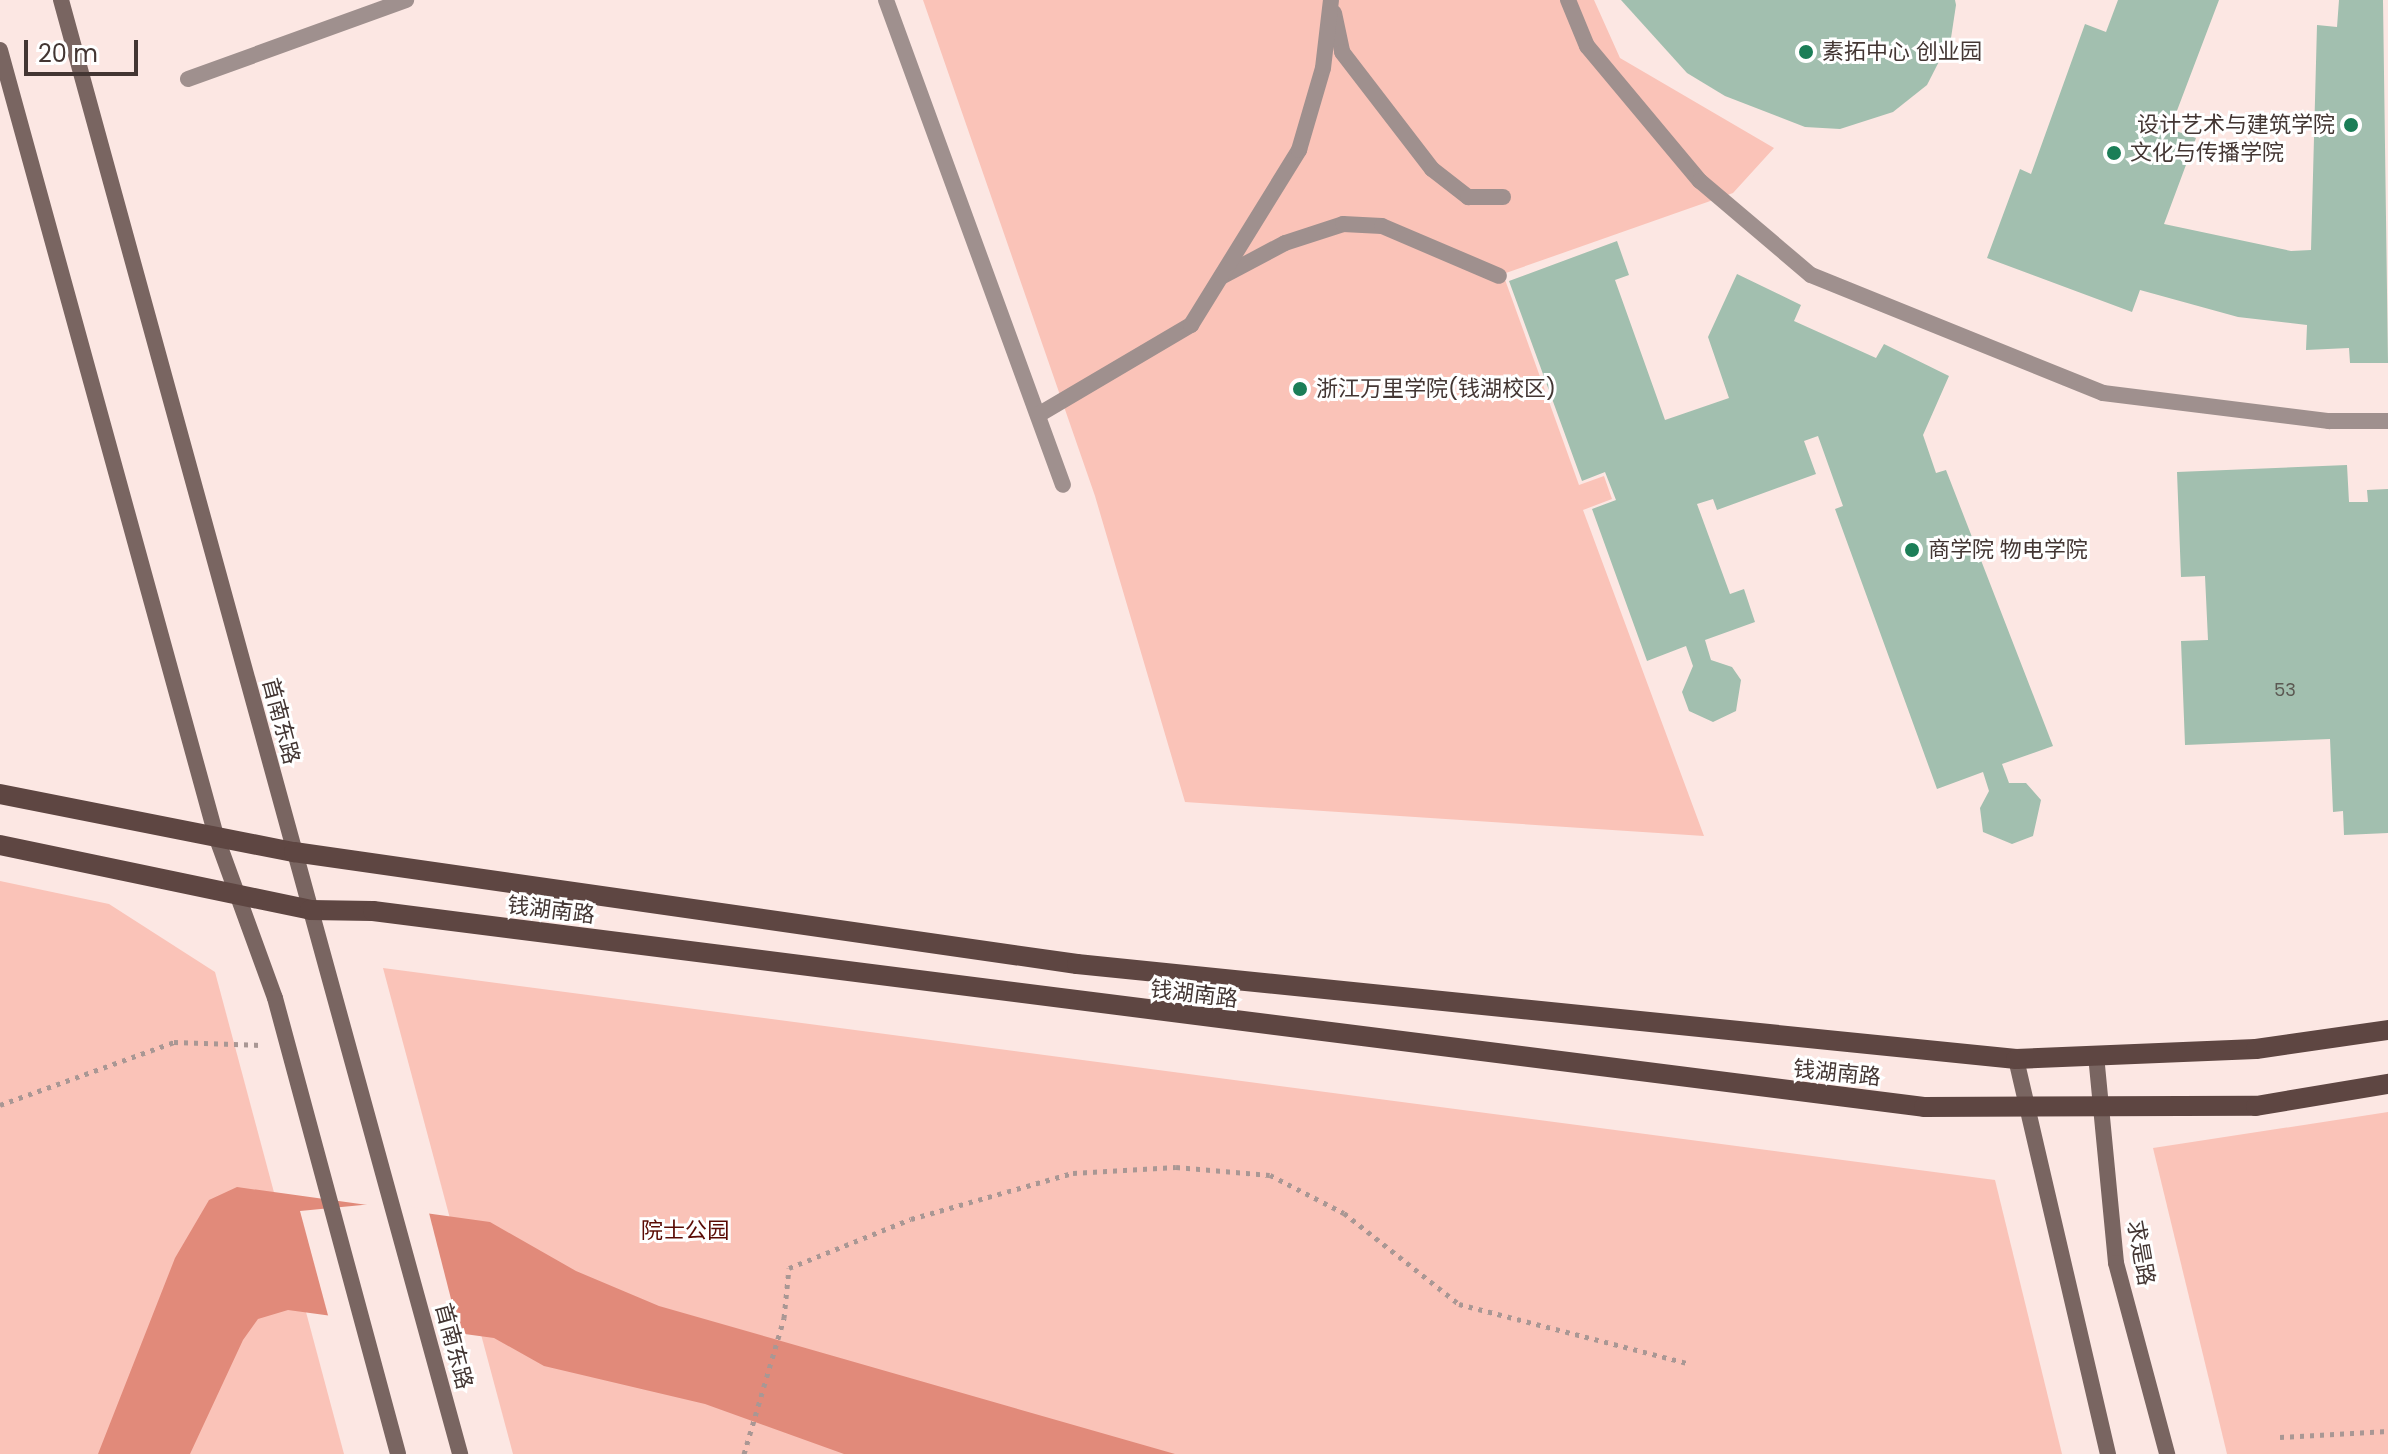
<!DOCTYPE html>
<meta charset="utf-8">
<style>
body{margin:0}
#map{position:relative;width:2388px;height:1454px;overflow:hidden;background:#fce7e3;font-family:Poppins,"Noto Sans SC",sans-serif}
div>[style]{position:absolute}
.green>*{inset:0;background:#fac3b8}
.water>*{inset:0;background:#e18a7a}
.pier>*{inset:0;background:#fce7e3}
.building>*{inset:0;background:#a2bfaf}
.path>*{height:5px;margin-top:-2.5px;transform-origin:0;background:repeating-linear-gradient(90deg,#a99794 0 4px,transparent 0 10px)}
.lane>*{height:16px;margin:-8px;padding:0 8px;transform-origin:8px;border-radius:8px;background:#9f908e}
.secondary>*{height:16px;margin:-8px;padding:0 8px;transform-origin:8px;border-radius:8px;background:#796561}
.primary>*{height:20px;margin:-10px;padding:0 10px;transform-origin:10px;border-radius:10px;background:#5e4642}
.dots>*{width:22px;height:22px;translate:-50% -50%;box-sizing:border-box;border:4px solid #fff;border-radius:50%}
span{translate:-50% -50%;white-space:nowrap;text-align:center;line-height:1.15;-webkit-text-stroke:6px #fff;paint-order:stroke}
.number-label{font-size:18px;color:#5b5852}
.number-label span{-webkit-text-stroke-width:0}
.poi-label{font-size:22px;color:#433633}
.left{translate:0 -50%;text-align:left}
.right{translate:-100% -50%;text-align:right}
.street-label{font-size:22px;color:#433633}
.park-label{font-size:22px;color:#5a0b04}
.scale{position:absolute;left:24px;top:40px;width:114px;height:36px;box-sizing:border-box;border:4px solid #433633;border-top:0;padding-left:10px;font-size:24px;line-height:28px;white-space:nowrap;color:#433633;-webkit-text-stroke:6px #fff;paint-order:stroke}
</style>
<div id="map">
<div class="green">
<i style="clip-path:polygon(923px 0,1594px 0,1620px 58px,1774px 148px,1733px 193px,1503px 274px,1579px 485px,1604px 476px,1612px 499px,1583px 510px,1704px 836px,1185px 802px,1095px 496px)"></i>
<i style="clip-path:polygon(0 881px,109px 904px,215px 972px,344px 1454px,0 1454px)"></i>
<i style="clip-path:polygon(383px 968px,1995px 1180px,2062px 1454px,513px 1454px)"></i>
<i style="clip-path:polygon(2388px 1112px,2388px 1454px,2227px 1454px,2153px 1148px)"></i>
</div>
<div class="water">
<i style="clip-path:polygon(237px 1187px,490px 1222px,576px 1271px,659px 1306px,1175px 1454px,844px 1454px,705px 1404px,544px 1366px,494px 1338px,288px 1310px,258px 1319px,243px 1340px,190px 1454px,98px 1454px,175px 1258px,209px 1200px)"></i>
</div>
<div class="pier">
<i style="clip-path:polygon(383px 1203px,428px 1209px,461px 1338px,329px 1319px,300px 1211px)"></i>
</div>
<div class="building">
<i style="clip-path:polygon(1621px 0,1955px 0,1956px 5px,1951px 38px,1927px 85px,1893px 112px,1840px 129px,1805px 127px,1725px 96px,1687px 73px)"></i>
<i style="clip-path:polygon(2118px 0,2219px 0,2170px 129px,2196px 138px,2164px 224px,2291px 251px,2311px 250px,2317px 25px,2337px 27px,2339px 0,2383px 0,2388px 363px,2350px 363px,2349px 348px,2306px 350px,2307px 325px,2238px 317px,2140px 290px,2132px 312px,1987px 258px,2020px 169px,2031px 174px,2085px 24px,2106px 32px)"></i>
<i style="clip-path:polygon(1617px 241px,1629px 275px,1615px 280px,1665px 420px,1729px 398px,1708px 337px,1737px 274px,1801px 305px,1794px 321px,1876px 358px,1884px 344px,1949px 376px,1923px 435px,1936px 473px,1946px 470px,2053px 746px,2002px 764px,2009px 783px,2026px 783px,2041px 800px,2033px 836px,2012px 844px,1983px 832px,1980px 808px,1989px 791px,1983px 772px,1937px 789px,1835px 509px,1843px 506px,1818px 436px,1804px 441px,1816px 474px,1717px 510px,1713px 499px,1697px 504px,1730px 594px,1744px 589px,1755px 622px,1705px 640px,1711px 660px,1732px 667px,1741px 680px,1736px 711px,1713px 722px,1689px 711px,1682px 692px,1693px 666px,1686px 646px,1647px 661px,1592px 509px,1616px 500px,1605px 472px,1582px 481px,1509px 281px)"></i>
<i style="clip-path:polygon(2347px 465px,2349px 502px,2368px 502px,2367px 490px,2388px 489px,2388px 833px,2344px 835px,2343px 811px,2333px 812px,2330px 739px,2185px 745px,2181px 641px,2208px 640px,2205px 576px,2181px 577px,2177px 472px)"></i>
</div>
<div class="path">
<i style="left:0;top:1105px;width:185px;rotate:-19.9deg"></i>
<i style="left:174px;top:1042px;width:88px;rotate:2deg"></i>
<i style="left:2280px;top:1437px;width:108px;rotate:-3.2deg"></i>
<i style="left:744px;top:1454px;width:142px;rotate:-73.6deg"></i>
<i style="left:784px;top:1318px;width:50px;rotate:-84.3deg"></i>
<i style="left:789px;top:1268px;width:131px;rotate:-21.9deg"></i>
<i style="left:911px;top:1219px;width:168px;rotate:-15.9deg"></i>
<i style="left:1073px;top:1173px;width:103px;rotate:-3.3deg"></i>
<i style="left:1176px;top:1167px;width:94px;rotate:4.9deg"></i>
<i style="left:1270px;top:1175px;width:83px;rotate:27.2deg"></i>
<i style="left:1344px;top:1213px;width:147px;rotate:38.4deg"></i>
<i style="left:1459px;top:1304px;width:236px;rotate:14.5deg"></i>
</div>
<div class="lane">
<i style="left:886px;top:0;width:516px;rotate:69.95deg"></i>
<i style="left:1568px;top:0;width:50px;rotate:67.6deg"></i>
<i style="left:1587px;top:46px;width:176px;rotate:50.1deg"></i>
<i style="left:1700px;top:181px;width:145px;rotate:40.3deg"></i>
<i style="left:1811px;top:275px;width:315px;rotate:22deg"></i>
<i style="left:2103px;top:393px;width:228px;rotate:7.1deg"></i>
<i style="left:2329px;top:421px;width:59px"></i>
<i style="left:1334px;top:13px;width:40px;rotate:78deg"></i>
<i style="left:1342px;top:52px;width:148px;rotate:52.4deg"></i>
<i style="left:1432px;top:169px;width:46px;rotate:37.9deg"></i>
<i style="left:1468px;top:197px;width:35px"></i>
<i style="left:188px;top:79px;width:232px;rotate:-19.9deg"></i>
<i style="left:1221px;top:277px;width:72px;rotate:-28deg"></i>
<i style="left:1285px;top:243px;width:61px;rotate:-18.1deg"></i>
<i style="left:1343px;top:224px;width:39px;rotate:3deg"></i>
<i style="left:1382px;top:226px;width:127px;rotate:23.1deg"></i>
<i style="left:1038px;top:415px;width:178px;rotate:-30.5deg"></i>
<i style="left:1191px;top:325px;width:206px;rotate:-58.3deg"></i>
<i style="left:1299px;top:150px;width:85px;rotate:-73.7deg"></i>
<i style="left:1323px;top:68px;width:68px;rotate:-83.3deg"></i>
</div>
<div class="secondary">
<i style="left:61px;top:0;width:1508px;rotate:74.65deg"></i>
<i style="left:0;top:50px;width:815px;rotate:74.63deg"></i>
<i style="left:216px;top:836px;width:172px;rotate:70deg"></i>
<i style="left:275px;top:998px;width:472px;rotate:74.9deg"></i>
<i style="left:2096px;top:1055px;width:209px;rotate:84.5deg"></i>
<i style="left:2116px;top:1263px;width:198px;rotate:75deg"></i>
<i style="left:2016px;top:1059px;width:406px;rotate:76.9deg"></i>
</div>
<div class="primary">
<i style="left:0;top:794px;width:300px;rotate:11.2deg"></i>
<i style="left:294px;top:852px;width:791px;rotate:8.14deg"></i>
<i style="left:1077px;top:964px;width:944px;rotate:5.78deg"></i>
<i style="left:2016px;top:1059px;width:240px;rotate:-2.4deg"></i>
<i style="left:2256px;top:1049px;width:133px;rotate:-8.2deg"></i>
<i style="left:0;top:845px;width:317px;rotate:11.8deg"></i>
<i style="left:310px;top:910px;width:63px;rotate:0.9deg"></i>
<i style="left:373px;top:911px;width:1563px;rotate:7.2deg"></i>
<i style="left:1924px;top:1107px;width:332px;rotate:-0.2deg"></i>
<i style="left:2256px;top:1106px;width:134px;rotate:-9.5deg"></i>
</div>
<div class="dots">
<i style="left:1806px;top:52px;background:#1b7e57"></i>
<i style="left:2351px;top:125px;background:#1b7e57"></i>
<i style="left:2114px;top:153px;background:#1b7e57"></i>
<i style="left:1300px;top:389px;background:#1b7e57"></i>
<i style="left:1912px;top:550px;background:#1b7e57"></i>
</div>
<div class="number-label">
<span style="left:2285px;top:690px">53</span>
</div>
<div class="poi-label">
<span class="left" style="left:1822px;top:52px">素拓中心 创业园</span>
<span class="right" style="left:2335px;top:125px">设计艺术与建筑学院</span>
<span class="left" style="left:2130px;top:153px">文化与传播学院</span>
<span class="left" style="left:1316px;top:389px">浙江万里学院(钱湖校区)</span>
<span class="left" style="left:1928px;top:550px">商学院 物电学院</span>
</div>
<div class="street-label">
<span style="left:281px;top:721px;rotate:75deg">首南东路</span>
<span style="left:551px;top:910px;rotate:7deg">钱湖南路</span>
<span style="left:1194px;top:994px;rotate:7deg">钱湖南路</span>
<span style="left:1837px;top:1073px;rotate:6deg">钱湖南路</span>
<span style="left:2141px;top:1253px;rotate:80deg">求是路</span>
<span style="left:454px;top:1346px;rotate:75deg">首南东路</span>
</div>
<div class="park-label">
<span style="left:685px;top:1231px">院士公园</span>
</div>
<div class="scale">20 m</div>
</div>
